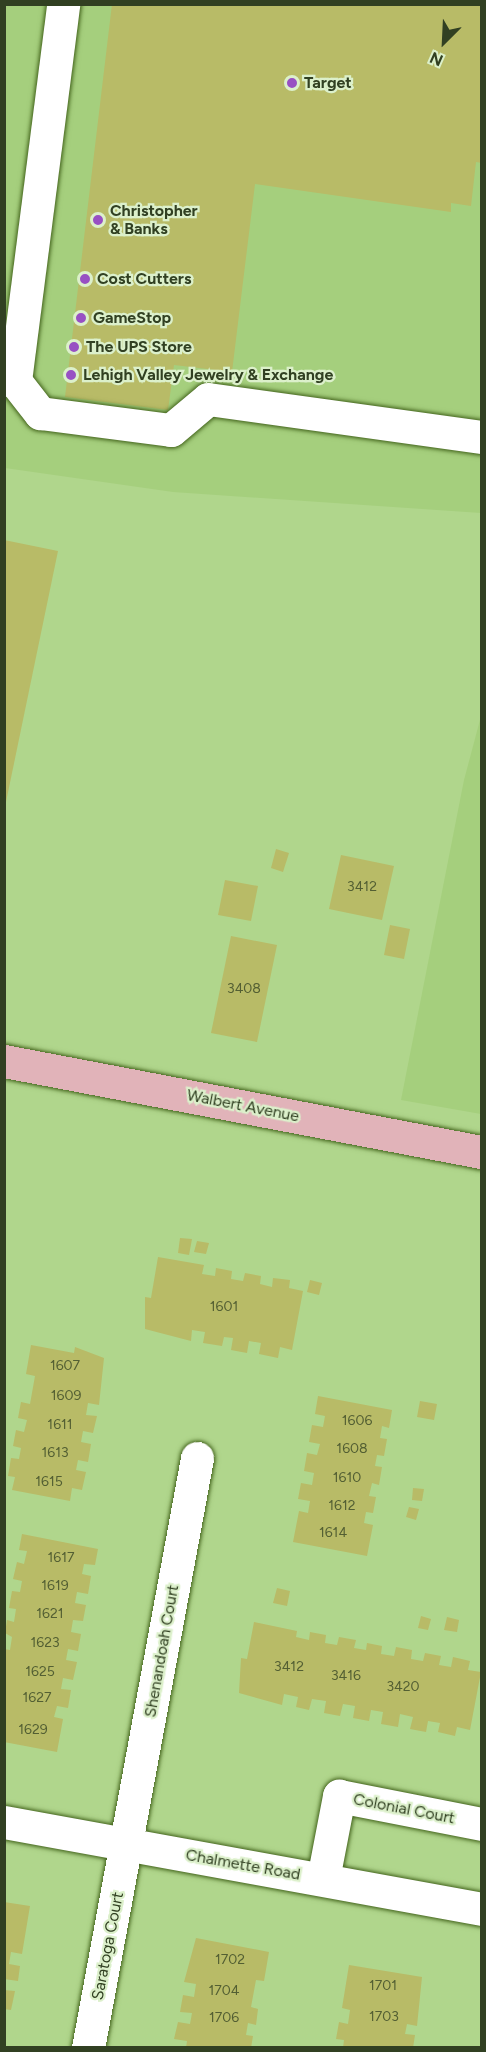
<!DOCTYPE html>
<style>
body{margin:0}
#map{position:relative;width:486px;height:2052px;overflow:hidden;background:#b0d68c;font-family:Figtree,sans-serif}
div>[style]{position:absolute}
.built>*{inset:0;background:#a5cf7d}
.building>*{inset:0;background:#b8bb67}
.roads{filter:drop-shadow(0 0 2px #44651d) drop-shadow(0 0 2px #44651d)}
.minor>*{height:33px;margin:-16.5px;padding:0 16.5px;transform-origin:16.5px;border-radius:16.5px;background:#fff}
.major>*{height:33px;margin:-16.5px;padding:0 16.5px;transform-origin:16.5px;border-radius:16.5px;background:#e1b3b9}
.dots>*{width:16px;height:16px;translate:-50% -50%;box-sizing:border-box;border:3px solid #dcf0cb;border-radius:50%}
span{translate:-50% -50%;white-space:nowrap;text-align:center;line-height:1.15;-webkit-text-stroke:4.5px #dcf0cb;paint-order:stroke}
.number-label{font-size:14px;color:#535f33}
.number-label span{-webkit-text-stroke-width:0}
.poi-label{font-size:16px;color:#314022;font-weight:700}
.left{translate:0 -50%;text-align:left}
.street-label{font-size:16px;color:#314022}
.frame{position:absolute;inset:0;border:6px solid #314022;pointer-events:none}
.north{position:absolute;left:414px;top:12px;width:60px;height:60px;-webkit-text-stroke:4px #dcf0cb;paint-order:stroke;rotate:204deg;font-size:16px;font-weight:700;line-height:24px;text-align:center;color:#314022}
.north::after{content:'';display:block;margin:auto;width:21px;height:27px;background:#314022;clip-path:polygon(50% 0,100% 100%,50% 72%,0 100%)}
</style>
<div id="map">
<div class="built">
<i style="clip-path:polygon(5px 5px,481px 5px,481px 513px,173px 492px,5px 468px)"></i>
<i style="clip-path:polygon(481px 716px,482px 1114px,481px 1114px,401px 1100px,464px 780px)"></i>
</div>
<div class="building">
<i style="clip-path:polygon(112px 4px,482px 4px,482px 163px,476px 162px,471px 206px,451px 203px,451px 212px,255px 184px,232px 372px,174px 365px,168px 410px,65px 397px)"></i>
<i style="clip-path:polygon(4px 540px,58px 551px,6px 802px,4px 802px)"></i>
<i style="clip-path:polygon(276px 849px,289px 853px,283px 872px,271px 868px)"></i>
<i style="clip-path:polygon(341px 855px,394px 866px,382px 920px,329px 909px)"></i>
<i style="clip-path:polygon(225px 880px,258px 886px,251px 921px,218px 915px)"></i>
<i style="clip-path:polygon(390px 925px,410px 929px,404px 959px,384px 955px)"></i>
<i style="clip-path:polygon(231px 936px,277px 945px,257px 1042px,211px 1033px)"></i>
<i style="clip-path:polygon(180px 1238px,192px 1239px,189px 1255px,178px 1253px)"></i>
<i style="clip-path:polygon(197px 1241px,209px 1243px,206px 1254px,194px 1252px)"></i>
<i style="clip-path:polygon(158px 1257px,204px 1265px,202px 1274px,215px 1276px,216px 1268px,232px 1271px,231px 1279px,243px 1281px,245px 1273px,261px 1276px,260px 1284px,272px 1287px,273px 1278px,290px 1280px,289px 1288px,303px 1291px,292px 1350px,280px 1347px,278px 1358px,259px 1354px,261px 1343px,249px 1341px,247px 1353px,231px 1350px,233px 1338px,224px 1337px,222px 1346px,203px 1343px,205px 1332px,192px 1330px,191px 1341px,145px 1329px,145px 1297px,151px 1298px)"></i>
<i style="clip-path:polygon(310px 1280px,322px 1283px,319px 1295px,307px 1292px)"></i>
<i style="clip-path:polygon(31px 1345px,74px 1353px,75px 1347px,104px 1358px,99px 1405px,88px 1403px,86px 1415px,97px 1416px,93px 1433px,83px 1431px,81px 1442px,91px 1444px,88px 1462px,78px 1460px,76px 1470px,86px 1472px,82px 1490px,72px 1488px,70px 1501px,12px 1490px,15px 1477px,8px 1476px,11px 1458px,19px 1459px,21px 1448px,13px 1446px,16px 1430px,24px 1432px,27px 1420px,18px 1418px,21px 1402px,30px 1404px,35px 1376px,26px 1374px)"></i>
<i style="clip-path:polygon(318px 1396px,392px 1410px,389px 1428px,382px 1426px,380px 1438px,387px 1439px,384px 1456px,377px 1455px,375px 1466px,382px 1467px,379px 1485px,372px 1483px,369px 1496px,376px 1497px,373px 1513px,366px 1512px,364px 1523px,373px 1525px,367px 1556px,293px 1542px,299px 1511px,308px 1513px,310px 1501px,298px 1499px,301px 1483px,312px 1485px,314px 1473px,304px 1471px,307px 1453px,317px 1455px,320px 1444px,309px 1442px,312px 1425px,323px 1427px,325px 1416px,315px 1414px)"></i>
<i style="clip-path:polygon(420px 1401px,437px 1404px,434px 1420px,417px 1417px)"></i>
<i style="clip-path:polygon(413px 1488px,424px 1489px,422px 1501px,412px 1500px)"></i>
<i style="clip-path:polygon(409px 1507px,419px 1509px,416px 1520px,406px 1517px)"></i>
<i style="clip-path:polygon(22px 1534px,98px 1549px,95px 1565px,84px 1564px,82px 1574px,91px 1576px,88px 1594px,77px 1592px,75px 1603px,86px 1605px,83px 1621px,73px 1620px,71px 1632px,81px 1634px,78px 1651px,68px 1649px,66px 1660px,77px 1662px,73px 1680px,63px 1678px,61px 1689px,71px 1690px,68px 1708px,57px 1706px,54px 1717px,63px 1719px,57px 1752px,4px 1742px,4px 1649px,10px 1650px,12px 1637px,5px 1633px,7px 1620px,14px 1622px,16px 1609px,9px 1608px,12px 1591px,20px 1592px,22px 1581px,13px 1579px,17px 1562px,24px 1564px,27px 1551px,19px 1550px)"></i>
<i style="clip-path:polygon(277px 1588px,290px 1591px,287px 1606px,273px 1603px)"></i>
<i style="clip-path:polygon(421px 1616px,431px 1619px,428px 1630px,418px 1628px)"></i>
<i style="clip-path:polygon(447px 1617px,459px 1620px,457px 1632px,444px 1630px)"></i>
<i style="clip-path:polygon(254px 1622px,297px 1631px,296px 1637px,309px 1640px,310px 1632px,326px 1635px,325px 1643px,337px 1645px,339px 1637px,356px 1640px,354px 1648px,366px 1650px,367px 1643px,382px 1646px,381px 1654px,394px 1656px,396px 1647px,412px 1650px,411px 1659px,423px 1661px,425px 1653px,441px 1656px,439px 1665px,451px 1667px,453px 1657px,470px 1661px,468px 1670px,481px 1672px,470px 1730px,457px 1727px,455px 1736px,438px 1732px,440px 1723px,428px 1721px,426px 1732px,410px 1729px,413px 1717px,400px 1714px,398px 1727px,381px 1724px,383px 1712px,371px 1710px,369px 1721px,353px 1718px,355px 1706px,343px 1704px,340px 1716px,324px 1713px,326px 1701px,312px 1699px,309px 1710px,296px 1707px,298px 1697px,284px 1694px,282px 1705px,239px 1693px,241px 1658px,247px 1659px)"></i>
<i style="clip-path:polygon(4px 1902px,30px 1906px,22px 1954px,11px 1952px,9px 1964px,20px 1966px,18px 1981px,4px 1979px)"></i>
<i style="clip-path:polygon(196px 1938px,269px 1952px,264px 1981px,256px 1980px,251px 2007px,258px 2009px,256px 2025px,248px 2023px,246px 2035px,253px 2036px,251px 2048px,186px 2048px,187px 2041px,174px 2039px,178px 2022px,190px 2024px,192px 2013px,180px 2012px,183px 1995px,194px 1997px,196px 1984px,184px 1982px)"></i>
<i style="clip-path:polygon(349px 1965px,422px 1977px,417px 2026px,407px 2024px,405px 2034px,415px 2035px,413px 2048px,343px 2048px,344px 2040px,336px 2039px,339px 2022px,348px 2024px,350px 2010px,342px 2008px)"></i>
<i style="clip-path:polygon(4px 1990px,15px 1991px,11px 2010px,4px 2009px)"></i>
</div>
<div class="roads">
<div class="minor">
<i style="left:4px;top:379px;width:11px;rotate:10deg"></i>
<i style="left:15px;top:381px;width:41px;rotate:52deg"></i>
<i style="left:40px;top:413px;width:132px;rotate:7.4deg"></i>
<i style="left:171px;top:430px;width:48px;rotate:-40deg"></i>
<i style="left:208px;top:399px;width:277px;rotate:7.9deg"></i>
<i style="left:15px;top:381px;width:380px;rotate:-82.7deg"></i>
<i style="left:4px;top:1822px;width:486px;rotate:10.3deg"></i>
<i style="left:323px;top:1879px;width:85px;rotate:-79.1deg"></i>
<i style="left:339px;top:1796px;width:146px;rotate:11.1deg"></i>
<i style="left:88px;top:2048px;width:600px;rotate:-79.53deg"></i>
</div>
<div class="major">
<i style="left:4px;top:1061px;width:487px;rotate:10.8deg"></i>
</div>
</div>
<div class="dots">
<i style="left:292px;top:83px;background:#9850c3"></i>
<i style="left:98px;top:220px;background:#9850c3"></i>
<i style="left:85px;top:279px;background:#9850c3"></i>
<i style="left:81px;top:318px;background:#9850c3"></i>
<i style="left:74px;top:347px;background:#9850c3"></i>
<i style="left:71px;top:375px;background:#9850c3"></i>
</div>
<div class="number-label">
<span style="left:362px;top:887px">3412</span>
<span style="left:244px;top:989px">3408</span>
<span style="left:224px;top:1307px">1601</span>
<span style="left:65px;top:1366px">1607</span>
<span style="left:66px;top:1396px">1609</span>
<span style="left:357px;top:1421px">1606</span>
<span style="left:60px;top:1425px">1611</span>
<span style="left:352px;top:1449px">1608</span>
<span style="left:55px;top:1453px">1613</span>
<span style="left:347px;top:1478px">1610</span>
<span style="left:49px;top:1482px">1615</span>
<span style="left:342px;top:1506px">1612</span>
<span style="left:333px;top:1533px">1614</span>
<span style="left:61px;top:1558px">1617</span>
<span style="left:55px;top:1586px">1619</span>
<span style="left:50px;top:1614px">1621</span>
<span style="left:45px;top:1643px">1623</span>
<span style="left:289px;top:1667px">3412</span>
<span style="left:40px;top:1672px">1625</span>
<span style="left:346px;top:1676px">3416</span>
<span style="left:403px;top:1687px">3420</span>
<span style="left:37px;top:1698px">1627</span>
<span style="left:33px;top:1730px">1629</span>
<span style="left:230px;top:1960px">1702</span>
<span style="left:383px;top:1986px">1701</span>
<span style="left:224px;top:1991px">1704</span>
<span style="left:384px;top:2017px">1703</span>
<span style="left:224px;top:2018px">1706</span>
</div>
<div class="poi-label">
<span class="left" style="left:304px;top:83px">Target</span>
<span class="left" style="left:110px;top:220px">Christopher<br>&amp; Banks</span>
<span class="left" style="left:97px;top:279px">Cost Cutters</span>
<span class="left" style="left:93px;top:318px">GameStop</span>
<span class="left" style="left:86px;top:347px">The UPS Store</span>
<span class="left" style="left:83px;top:375px">Lehigh Valley Jewelry &amp; Exchange</span>
</div>
<div class="street-label">
<span style="left:243px;top:1106px;rotate:11deg">Walbert Avenue</span>
<span style="left:162px;top:1651px;rotate:-80deg">Shenandoah Court</span>
<span style="left:404px;top:1809px;rotate:11deg">Colonial Court</span>
<span style="left:243px;top:1865px;rotate:10deg">Chalmette Road</span>
<span style="left:108px;top:1946px;rotate:-79deg">Saratoga Court</span>
</div>
<div class="frame"></div>
<div class="north">N</div>
</div>
